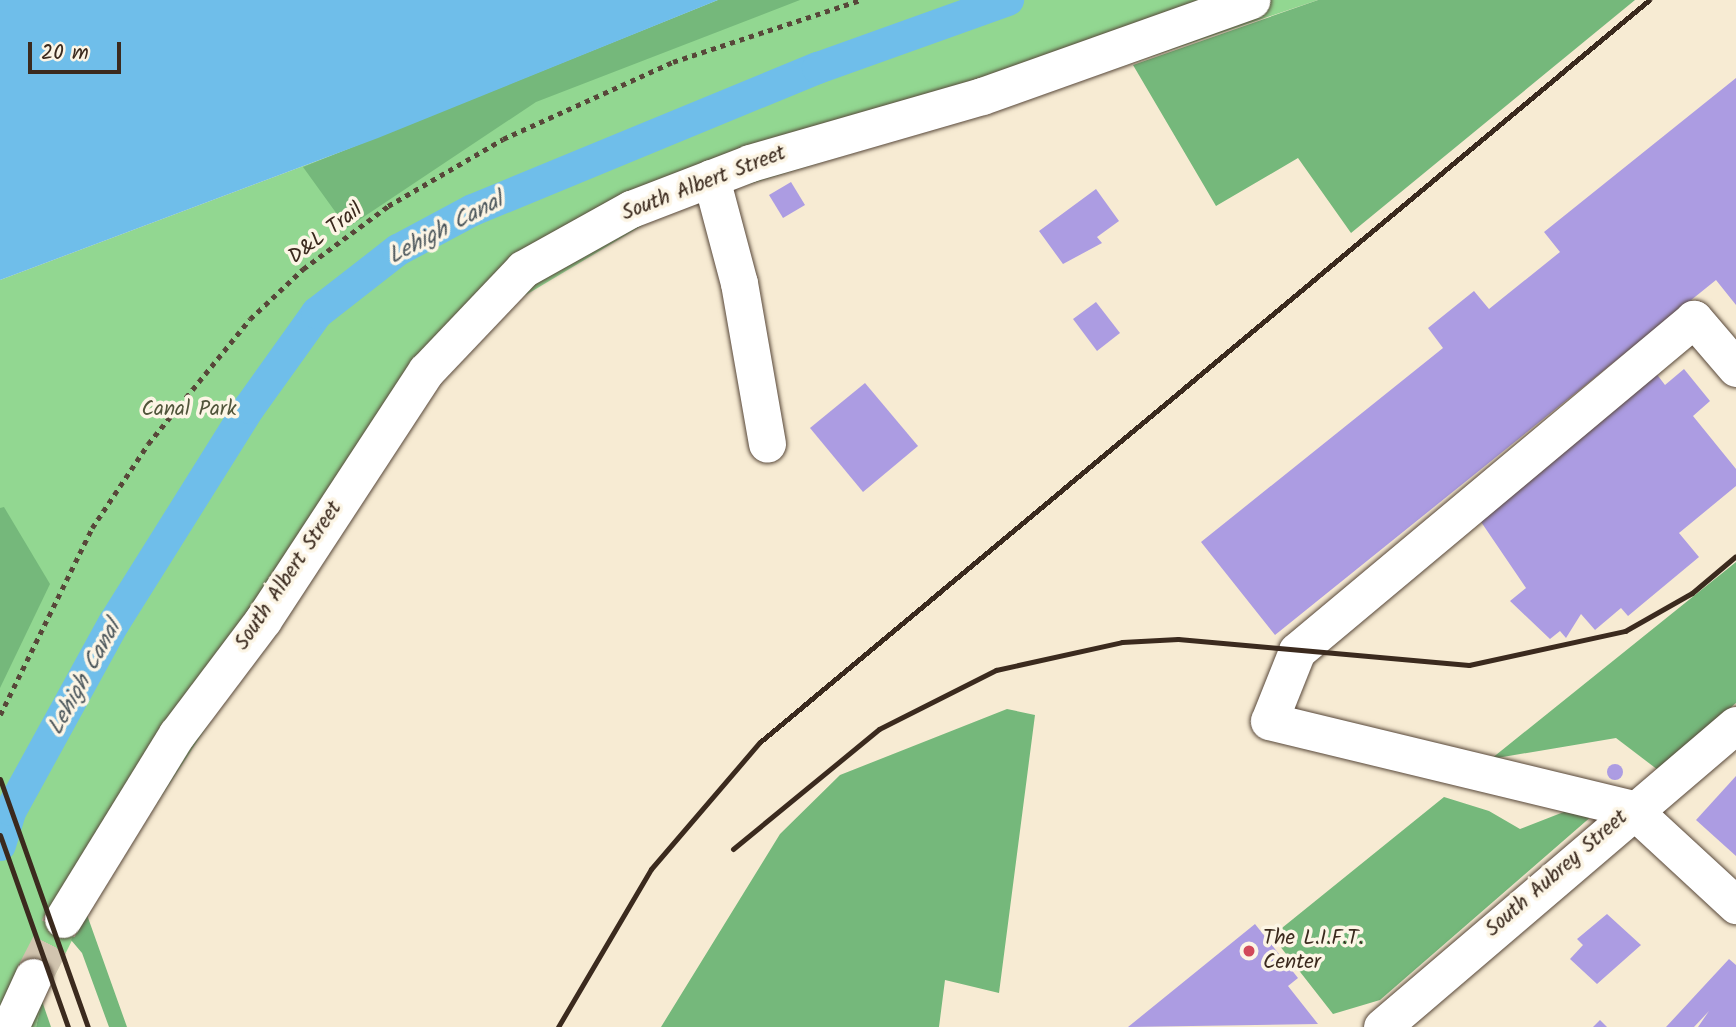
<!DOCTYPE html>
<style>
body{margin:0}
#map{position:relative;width:1736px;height:1027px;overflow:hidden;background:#f7ebd3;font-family:Kalam,sans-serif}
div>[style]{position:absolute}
.green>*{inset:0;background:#92d791}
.forest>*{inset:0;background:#75b87b}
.water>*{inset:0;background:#6fbeea}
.canal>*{height:32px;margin:-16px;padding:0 16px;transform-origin:16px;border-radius:16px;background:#6fbeea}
.building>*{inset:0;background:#ac9ce2}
.round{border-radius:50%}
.minor-tunnel>*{height:37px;margin-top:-18.5px;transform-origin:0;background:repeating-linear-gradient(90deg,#d1c4af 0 37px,transparent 0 55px)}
.path>*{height:4.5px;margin-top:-2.25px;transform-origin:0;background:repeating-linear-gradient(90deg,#574739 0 5px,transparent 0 10px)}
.roads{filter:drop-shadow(0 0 2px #574739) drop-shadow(0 0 2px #574739)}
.minor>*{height:37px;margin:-18.5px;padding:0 18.5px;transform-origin:18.5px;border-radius:18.5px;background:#fff}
.rail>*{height:5px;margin:-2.5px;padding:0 2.5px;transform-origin:2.5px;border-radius:2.5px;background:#3b2a1e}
.dots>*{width:19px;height:19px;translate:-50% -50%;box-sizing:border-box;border:4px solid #fcf5e5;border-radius:50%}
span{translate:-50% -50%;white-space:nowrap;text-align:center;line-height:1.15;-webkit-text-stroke:7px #fcf5e5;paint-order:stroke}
.street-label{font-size:21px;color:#3b2a1e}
.park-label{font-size:21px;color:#51553b}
.poi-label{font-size:21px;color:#3b2a1e}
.left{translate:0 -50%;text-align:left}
.water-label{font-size:23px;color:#4b565b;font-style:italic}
.scale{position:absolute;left:28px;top:42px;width:93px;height:32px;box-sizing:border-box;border:4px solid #3b2a1e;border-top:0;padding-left:9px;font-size:21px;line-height:24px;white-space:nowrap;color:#3b2a1e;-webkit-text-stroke:5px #fcf5e5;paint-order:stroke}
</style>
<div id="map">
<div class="green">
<i style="clip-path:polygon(718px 0,1318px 0,979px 115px,673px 207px,509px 305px,428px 387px,86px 912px,42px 1001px,36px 1027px,0 1027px,0 280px,378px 138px)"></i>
</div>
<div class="forest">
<i style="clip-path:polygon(718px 0,800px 0,536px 102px,347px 228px,303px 167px)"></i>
<i style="clip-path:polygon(1318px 0,1635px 0,1351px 233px,1298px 158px,1216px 206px,1133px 65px)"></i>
<i style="clip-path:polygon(4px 507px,50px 584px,0 688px,0 508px)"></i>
<i style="clip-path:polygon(1736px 562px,1736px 703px,1658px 770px,1616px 738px,1491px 759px)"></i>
<i style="clip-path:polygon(1007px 709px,1035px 715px,999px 993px,945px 980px,939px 1027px,661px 1027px,780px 834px,840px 775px)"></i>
<i style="clip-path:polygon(1444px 797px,1489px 811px,1520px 829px,1579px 806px,1593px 815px,1380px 1000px,1333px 1014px,1272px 936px)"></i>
<i style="clip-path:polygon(86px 912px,127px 1027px,109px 1027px,82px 953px,71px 940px)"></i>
<i style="clip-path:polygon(42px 1001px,51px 1027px,36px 1027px)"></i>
</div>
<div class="water">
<i style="clip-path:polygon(0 0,718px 0,378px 138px,0 280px)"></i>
</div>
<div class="canal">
<i style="left:0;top:845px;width:37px;rotate:-73deg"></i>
<i style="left:11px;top:810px;width:213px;rotate:-61.2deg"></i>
<i style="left:114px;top:623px;width:254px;rotate:-57.9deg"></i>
<i style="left:249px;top:408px;width:117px;rotate:-54.4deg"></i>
<i style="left:317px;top:313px;width:103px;rotate:-37.9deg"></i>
<i style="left:398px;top:250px;width:85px;rotate:-28.1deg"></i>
<i style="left:473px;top:210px;width:373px;rotate:-22.4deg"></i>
<i style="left:818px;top:68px;width:202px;rotate:-19.7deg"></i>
</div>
<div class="building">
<i style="clip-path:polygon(1736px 78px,1736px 305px,1716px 280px,1275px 635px,1201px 542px,1443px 348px,1428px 328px,1474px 291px,1489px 309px,1560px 252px,1544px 232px)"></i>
<i style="clip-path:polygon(791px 182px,805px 205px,783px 218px,769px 195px)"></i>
<i style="clip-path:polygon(1096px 189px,1119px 221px,1097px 237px,1102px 243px,1063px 264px,1039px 231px)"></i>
<i style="clip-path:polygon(1096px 302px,1120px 333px,1097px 351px,1073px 319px)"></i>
<i style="clip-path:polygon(1652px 368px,1665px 385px,1684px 369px,1710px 401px,1693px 416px,1736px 469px,1736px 486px,1679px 533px,1699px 557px,1628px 616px,1621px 608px,1595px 630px,1581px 614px,1566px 638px,1560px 631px,1550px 639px,1510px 601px,1526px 588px,1475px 513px)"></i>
<i style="clip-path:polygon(865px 383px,918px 446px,863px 492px,810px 428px)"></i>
<i class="round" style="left:1607px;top:764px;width:16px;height:16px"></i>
<i style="clip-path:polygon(1736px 776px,1736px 856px,1696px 820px)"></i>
<i style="clip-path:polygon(1607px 914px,1641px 945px,1597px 984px,1570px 959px,1583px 945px,1577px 939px)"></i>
<i style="clip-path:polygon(1255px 924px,1298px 978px,1288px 986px,1318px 1024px,1128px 1027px)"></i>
<i style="clip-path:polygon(1729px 959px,1736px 965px,1736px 1027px,1698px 1027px,1709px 1011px,1694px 1027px,1666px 1027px)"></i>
<i style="clip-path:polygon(1600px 1020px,1607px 1027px,1593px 1027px)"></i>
</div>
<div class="minor-tunnel">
<i style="left:33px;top:977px;width:65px;rotate:-62.7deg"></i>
</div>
<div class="path">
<i style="left:0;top:715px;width:208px;rotate:-63.8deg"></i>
<i style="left:92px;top:528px;width:101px;rotate:-56.3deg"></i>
<i style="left:148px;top:444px;width:161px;rotate:-50.8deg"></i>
<i style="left:250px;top:319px;width:73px;rotate:-43.3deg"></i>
<i style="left:303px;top:269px;width:106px;rotate:-36.5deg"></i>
<i style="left:388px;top:206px;width:133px;rotate:-30.2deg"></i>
<i style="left:503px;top:139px;width:187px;rotate:-24.4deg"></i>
<i style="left:673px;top:62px;width:197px;rotate:-18.3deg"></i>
</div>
<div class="roads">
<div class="minor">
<i style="left:711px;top:178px;width:109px;rotate:75.1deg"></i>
<i style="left:739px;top:283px;width:163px;rotate:80.1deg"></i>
<i style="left:1736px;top:368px;width:65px;rotate:-130.6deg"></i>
<i style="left:1694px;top:319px;width:518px;rotate:140.1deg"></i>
<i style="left:1297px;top:651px;width:75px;rotate:111.8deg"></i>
<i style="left:1269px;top:721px;width:374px;rotate:13.6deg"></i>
<i style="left:1632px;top:809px;width:142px;rotate:42.7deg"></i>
<i style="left:63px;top:919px;width:217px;rotate:-58.4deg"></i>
<i style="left:177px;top:734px;width:143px;rotate:-53deg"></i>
<i style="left:263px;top:620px;width:298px;rotate:-56.8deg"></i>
<i style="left:426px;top:371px;width:141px;rotate:-46.4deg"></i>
<i style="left:523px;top:269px;width:124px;rotate:-29.1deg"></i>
<i style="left:631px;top:209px;width:128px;rotate:-21.1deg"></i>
<i style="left:750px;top:163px;width:241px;rotate:-16.1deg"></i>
<i style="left:982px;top:96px;width:286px;rotate:-19.6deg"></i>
<i style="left:10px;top:1027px;width:55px;rotate:-65.3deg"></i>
<i style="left:1382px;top:1027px;width:465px;rotate:-40.5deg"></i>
</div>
</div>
<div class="rail">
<i style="left:0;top:779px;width:263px;rotate:70.5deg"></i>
<i style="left:0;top:835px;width:204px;rotate:70.5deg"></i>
<i style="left:733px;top:849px;width:189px;rotate:-39.4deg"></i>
<i style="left:879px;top:729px;width:131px;rotate:-26.8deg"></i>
<i style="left:996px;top:670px;width:129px;rotate:-12.5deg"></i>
<i style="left:1122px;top:642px;width:56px;rotate:-3.1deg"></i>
<i style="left:1178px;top:639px;width:292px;rotate:5.1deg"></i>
<i style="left:1469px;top:665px;width:160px;rotate:-12.3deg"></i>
<i style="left:1625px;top:631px;width:77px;rotate:-29.6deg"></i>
<i style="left:1692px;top:593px;width:57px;rotate:-40.1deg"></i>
<i style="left:558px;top:1027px;width:183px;rotate:-59.5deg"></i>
<i style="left:651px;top:869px;width:167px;rotate:-49.4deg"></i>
<i style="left:760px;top:742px;width:1158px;rotate:-39.85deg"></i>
</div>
<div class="dots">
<i style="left:1249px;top:951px;background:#d1495b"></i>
</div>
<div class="street-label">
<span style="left:704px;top:184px;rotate:-21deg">South Albert Street</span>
<span style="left:326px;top:234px;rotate:-37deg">D&amp;L Trail</span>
<span style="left:289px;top:576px;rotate:-56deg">South Albert Street</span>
<span style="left:1557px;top:874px;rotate:-41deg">South Aubrey Street</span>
</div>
<div class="park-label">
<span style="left:189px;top:410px">Canal Park</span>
</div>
<div class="poi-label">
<span class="left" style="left:1263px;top:951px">The L.I.F.T.<br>Center</span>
</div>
<div class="water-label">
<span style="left:446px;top:229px;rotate:-28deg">Lehigh Canal</span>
<span style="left:85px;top:678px;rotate:-61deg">Lehigh Canal</span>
</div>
<div class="scale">20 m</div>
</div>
